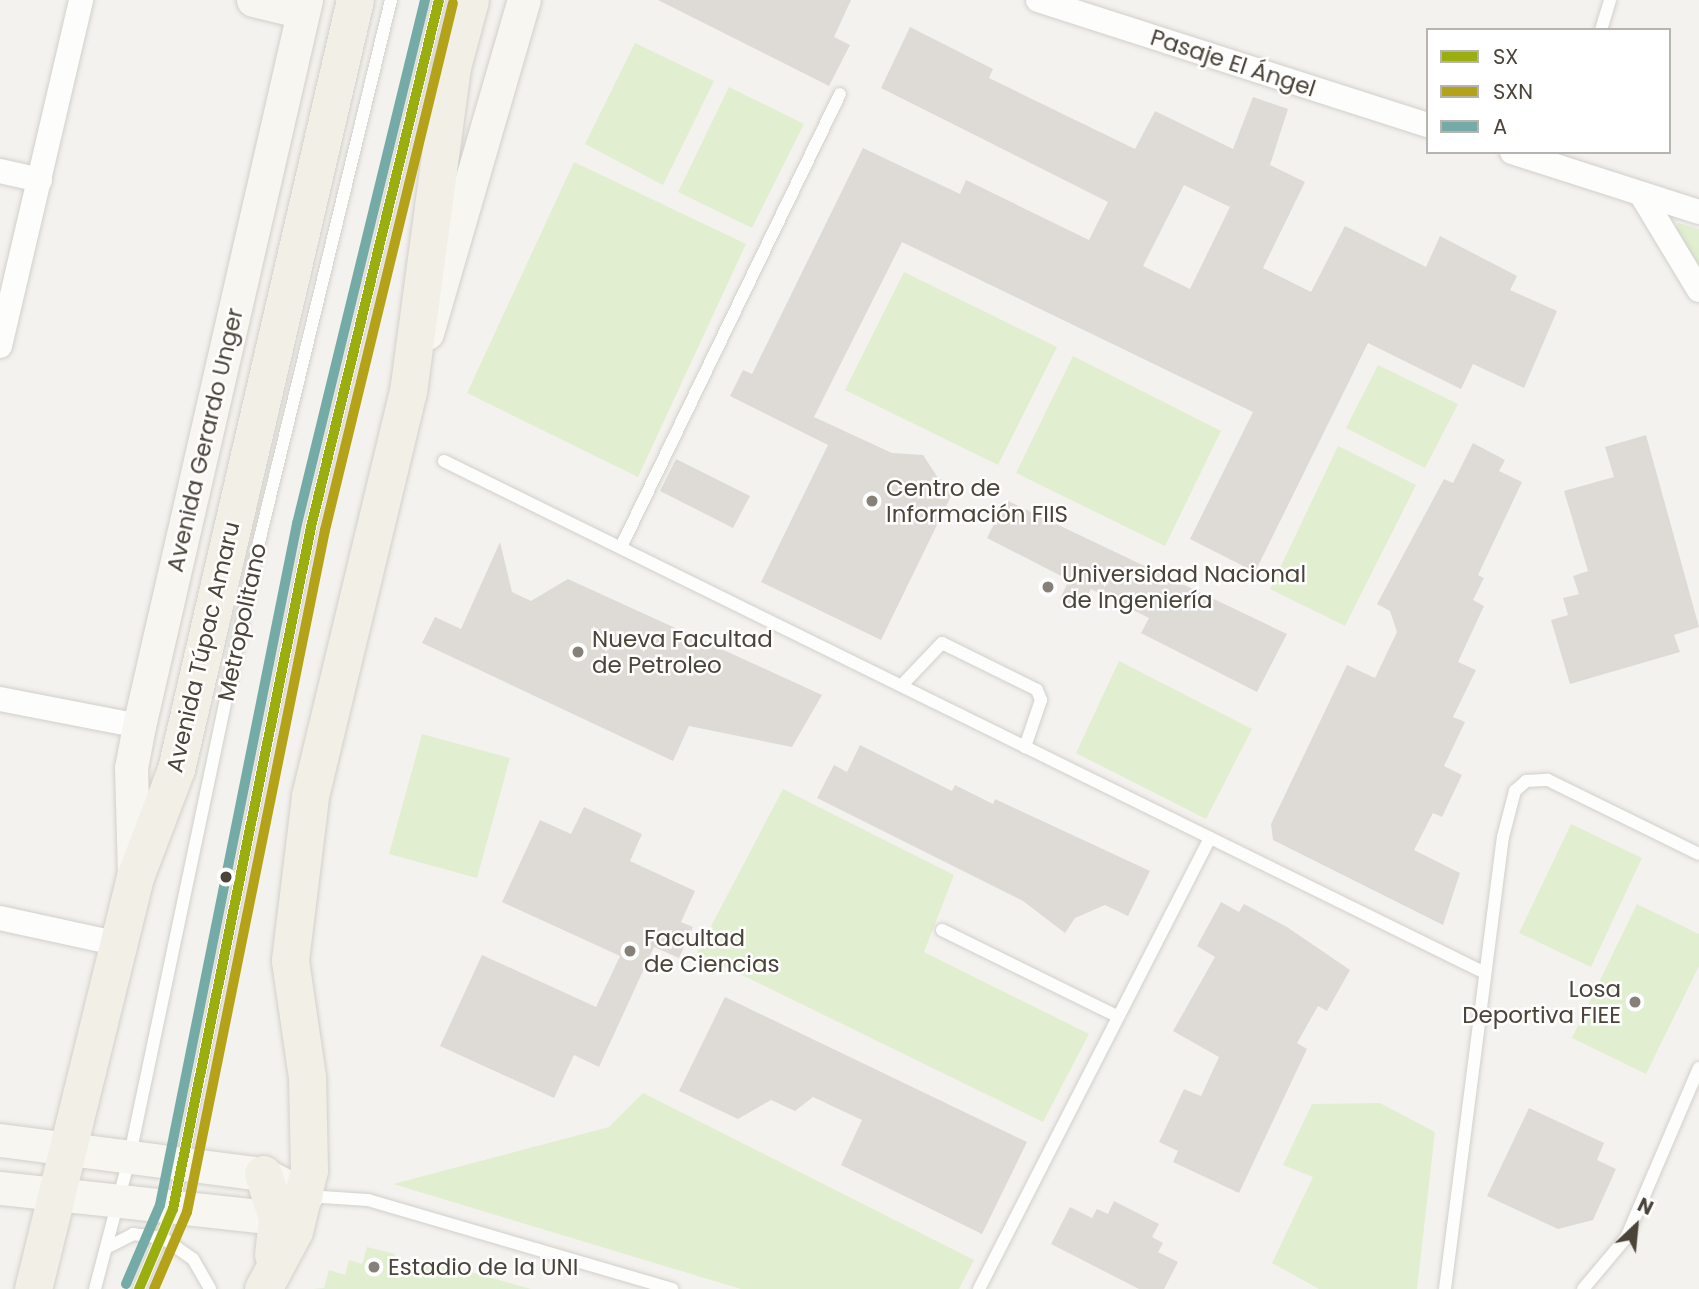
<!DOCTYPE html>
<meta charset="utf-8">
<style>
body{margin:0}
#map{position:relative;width:1699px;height:1289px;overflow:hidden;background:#f4f2ee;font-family:Poppins,sans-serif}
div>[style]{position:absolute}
.green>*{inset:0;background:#e1eecf}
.building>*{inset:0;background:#dedbd6}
.roads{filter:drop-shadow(0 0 2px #d2d0cb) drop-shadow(0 0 2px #d2d0cb)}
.lane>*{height:12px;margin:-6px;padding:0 6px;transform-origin:6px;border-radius:6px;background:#fdfdfc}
.street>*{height:24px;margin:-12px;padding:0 12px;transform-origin:12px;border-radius:12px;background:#fdfdfc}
.secondary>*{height:33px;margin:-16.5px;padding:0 16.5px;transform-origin:16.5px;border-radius:16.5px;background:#f7f6f1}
.primary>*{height:37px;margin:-18.5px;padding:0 18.5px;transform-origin:18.5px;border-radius:18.5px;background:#f2efe6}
.bus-1>*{height:10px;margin:-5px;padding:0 5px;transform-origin:5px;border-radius:5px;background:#9aaf0f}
.bus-2>*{height:10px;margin:-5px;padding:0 5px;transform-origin:5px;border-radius:5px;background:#b4a218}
.bus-3>*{height:10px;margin:-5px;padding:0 5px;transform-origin:5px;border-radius:5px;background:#75aba6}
.dots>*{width:19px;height:19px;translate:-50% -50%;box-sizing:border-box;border:4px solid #fff;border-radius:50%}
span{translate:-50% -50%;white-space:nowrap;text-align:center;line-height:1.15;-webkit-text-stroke:5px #fff;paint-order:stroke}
.street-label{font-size:23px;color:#4b4439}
.poi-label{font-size:23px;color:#4b4439}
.left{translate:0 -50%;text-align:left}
.right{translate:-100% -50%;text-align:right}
.legend{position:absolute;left:1426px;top:28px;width:245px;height:126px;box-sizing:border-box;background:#fff;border:2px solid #b7b4b0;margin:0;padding:9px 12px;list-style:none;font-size:21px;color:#4b4439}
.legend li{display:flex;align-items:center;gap:14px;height:35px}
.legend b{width:35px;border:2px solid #b7b4b0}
.north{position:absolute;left:1601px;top:1191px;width:70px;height:70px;-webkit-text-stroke:5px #fff;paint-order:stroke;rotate:26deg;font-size:19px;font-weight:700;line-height:28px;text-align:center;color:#4b4439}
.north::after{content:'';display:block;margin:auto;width:24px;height:32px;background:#4b4439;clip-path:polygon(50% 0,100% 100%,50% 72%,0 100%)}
</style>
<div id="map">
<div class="green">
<i style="clip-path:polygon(635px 43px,714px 81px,663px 185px,585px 144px)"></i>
<i style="clip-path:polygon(729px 87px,804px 124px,752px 228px,678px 192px)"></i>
<i style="clip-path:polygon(574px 162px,746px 244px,638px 477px,467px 393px)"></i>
<i style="clip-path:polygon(1678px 223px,1699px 229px,1699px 271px,1674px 232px)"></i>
<i style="clip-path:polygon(904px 272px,1057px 347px,998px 465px,845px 390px)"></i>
<i style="clip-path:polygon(1073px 356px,1221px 431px,1165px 546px,1016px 473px)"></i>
<i style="clip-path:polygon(1378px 365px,1458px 404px,1425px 468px,1346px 428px)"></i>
<i style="clip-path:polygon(1338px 446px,1416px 485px,1345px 626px,1270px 589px)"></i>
<i style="clip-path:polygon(1119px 661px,1252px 729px,1206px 819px,1076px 753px)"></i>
<i style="clip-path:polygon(422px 734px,510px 758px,477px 878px,389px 854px)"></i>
<i style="clip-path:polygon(783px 789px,954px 875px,924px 952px,1089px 1034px,1043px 1122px,697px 953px)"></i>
<i style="clip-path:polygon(1571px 824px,1642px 858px,1591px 967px,1519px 933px)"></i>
<i style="clip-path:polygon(1637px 904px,1699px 934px,1699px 966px,1646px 1074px,1572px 1038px)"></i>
<i style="clip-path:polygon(643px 1093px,974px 1260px,959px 1289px,741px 1289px,393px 1184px,609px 1127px)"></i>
<i style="clip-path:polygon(1380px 1103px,1435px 1132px,1417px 1289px,1319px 1289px,1272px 1263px,1313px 1177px,1283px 1165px,1312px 1104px)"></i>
<i style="clip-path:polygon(367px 1247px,395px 1254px,393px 1265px,422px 1274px,428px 1260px,531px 1289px,312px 1289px,324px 1288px,329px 1270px,345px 1275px,349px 1260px,362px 1264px)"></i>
</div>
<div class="building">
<i style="clip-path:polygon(658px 0,851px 0,834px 37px,850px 45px,829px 86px)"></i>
<i style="clip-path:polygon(evenodd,910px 27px,993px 69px,989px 78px,1135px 149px,1155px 111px,1233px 149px,1253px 97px,1288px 109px,1270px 165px,1305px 182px,1263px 268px,1311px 292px,1345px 226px,1426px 267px,1440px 236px,1517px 276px,1510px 290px,1557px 311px,1524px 388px,1473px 364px,1461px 389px,1368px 343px,1255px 572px,1190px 539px,1253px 412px,902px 242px,814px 417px,892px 453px,923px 455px,938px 478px,956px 486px,881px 640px,761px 582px,828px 445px,730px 396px,743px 370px,752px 374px,863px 148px,960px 194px,966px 180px,1089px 240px,1108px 202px,881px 88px,910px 27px,1184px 185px,1230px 207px,1190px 289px,1143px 266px,1184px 185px)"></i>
<i style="clip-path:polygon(1646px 435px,1699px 627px,1674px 635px,1680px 652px,1570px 684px,1551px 620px,1568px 615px,1563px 598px,1579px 594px,1573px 576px,1588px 571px,1564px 491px,1614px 477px,1605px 447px)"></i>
<i style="clip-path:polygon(1473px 443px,1505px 460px,1499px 471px,1522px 482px,1478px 575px,1484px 578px,1473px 600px,1484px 606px,1458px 662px,1476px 670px,1453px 717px,1465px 722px,1444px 766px,1462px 775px,1442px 817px,1433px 813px,1414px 850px,1460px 873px,1443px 925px,1273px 840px,1271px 824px,1347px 665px,1375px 678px,1397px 632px,1390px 611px,1377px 604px,1444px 479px,1453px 483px)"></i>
<i style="clip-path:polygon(676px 459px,750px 496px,733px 528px,660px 491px)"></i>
<i style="clip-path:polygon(1006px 500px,1287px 634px,1257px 692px,1141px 633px,1149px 618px,1091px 589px,1080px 610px,1060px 599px,1069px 580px,987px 538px)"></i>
<i style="clip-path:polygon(500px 542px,512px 592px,531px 601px,568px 579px,822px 695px,792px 747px,689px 726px,673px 761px,422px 643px,435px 617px,461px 629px)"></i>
<i style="clip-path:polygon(860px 745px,952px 791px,955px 785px,993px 804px,995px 799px,1150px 871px,1128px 916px,1105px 905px,1075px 918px,1065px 933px,1023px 901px,817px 798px,834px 765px,847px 772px)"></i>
<i style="clip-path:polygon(584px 807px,642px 834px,630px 861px,695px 891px,681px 922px,693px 927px,679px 958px,654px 947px,599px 1067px,574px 1055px,554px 1098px,440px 1046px,482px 955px,596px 1007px,620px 956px,502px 902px,540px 820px,571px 834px)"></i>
<i style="clip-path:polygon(1221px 902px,1239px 912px,1244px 904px,1287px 927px,1350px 970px,1327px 1011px,1318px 1006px,1297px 1043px,1307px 1049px,1239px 1193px,1173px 1162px,1178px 1151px,1159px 1142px,1184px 1089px,1201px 1096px,1219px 1057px,1173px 1031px,1215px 957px,1197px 946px)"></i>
<i style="clip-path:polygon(725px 997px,1027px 1142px,982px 1234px,841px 1165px,862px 1120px,813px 1097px,795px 1111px,771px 1100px,738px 1119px,679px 1091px)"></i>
<i style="clip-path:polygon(1529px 1108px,1604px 1143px,1597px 1160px,1616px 1169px,1593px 1220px,1558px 1229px,1487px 1196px)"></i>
<i style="clip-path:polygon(1114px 1201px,1159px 1224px,1152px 1237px,1163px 1243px,1158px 1252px,1178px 1262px,1164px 1289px,1139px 1289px,1051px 1244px,1070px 1207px,1092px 1218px,1097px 1209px,1108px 1214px)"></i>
</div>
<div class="roads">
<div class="lane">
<i style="left:1601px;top:30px;width:31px;rotate:-73deg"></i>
<i style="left:444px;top:461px;width:1160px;rotate:26.19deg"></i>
<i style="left:621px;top:547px;width:503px;rotate:-64.2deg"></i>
<i style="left:902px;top:685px;width:58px;rotate:-46.4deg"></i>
<i style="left:942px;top:643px;width:106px;rotate:26.3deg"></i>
<i style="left:1037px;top:690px;width:11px;rotate:68deg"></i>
<i style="left:1041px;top:700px;width:50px;rotate:108.8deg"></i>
<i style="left:942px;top:930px;width:195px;rotate:26.2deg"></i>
<i style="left:306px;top:1196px;width:62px;rotate:3.7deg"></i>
<i style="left:368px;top:1200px;width:317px;rotate:16.3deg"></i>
<i style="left:108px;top:1247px;width:28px;rotate:-27deg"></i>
<i style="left:133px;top:1234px;width:30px;rotate:8deg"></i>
<i style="left:163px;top:1238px;width:37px;rotate:35deg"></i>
<i style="left:193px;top:1259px;width:34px;rotate:60deg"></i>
<i style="left:95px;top:1289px;width:134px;rotate:-75.3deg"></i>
<i style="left:129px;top:1159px;width:631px;rotate:-78.1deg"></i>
<i style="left:259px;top:542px;width:558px;rotate:-76.31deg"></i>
<i style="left:139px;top:1289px;width:87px;rotate:-67deg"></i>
<i style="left:173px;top:1209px;width:696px;rotate:-78.56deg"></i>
<i style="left:311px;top:527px;width:542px;rotate:-76.35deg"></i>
<i style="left:979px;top:1289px;width:507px;rotate:-62.88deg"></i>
<i style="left:1445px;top:1289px;width:456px;rotate:-82.7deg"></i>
<i style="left:1503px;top:837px;width:48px;rotate:-75.4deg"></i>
<i style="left:1515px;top:791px;width:15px;rotate:-42deg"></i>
<i style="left:1526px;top:781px;width:22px;rotate:-3deg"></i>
<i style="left:1548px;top:780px;width:168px;rotate:26.1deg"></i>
<i style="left:1583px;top:1289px;width:67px;rotate:-49.9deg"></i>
<i style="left:1626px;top:1238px;width:185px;rotate:-66.8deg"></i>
</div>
<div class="street">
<i style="left:1038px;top:0;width:410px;rotate:17.8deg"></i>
<i style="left:1512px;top:152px;width:196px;rotate:17.8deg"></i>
<i style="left:0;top:171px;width:41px;rotate:12.7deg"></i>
<i style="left:1641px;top:194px;width:112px;rotate:58.9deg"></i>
<i style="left:0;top:346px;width:355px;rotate:-76.8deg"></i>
<i style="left:0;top:699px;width:142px;rotate:11deg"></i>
<i style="left:0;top:918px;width:122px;rotate:12.3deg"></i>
</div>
<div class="secondary">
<i style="left:253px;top:0;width:51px;rotate:13.5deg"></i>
<i style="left:427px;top:333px;width:347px;rotate:-73.8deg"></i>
<i style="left:134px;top:874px;width:106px;rotate:-91.6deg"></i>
<i style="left:131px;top:768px;width:43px;rotate:-79.2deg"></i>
<i style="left:139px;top:726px;width:745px;rotate:-77.05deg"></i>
<i style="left:0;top:1140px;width:265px;rotate:7.4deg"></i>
<i style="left:263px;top:1174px;width:48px;rotate:27.1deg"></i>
<i style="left:306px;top:1196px;width:36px;rotate:143deg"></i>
<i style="left:277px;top:1218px;width:279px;rotate:-173.8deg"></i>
</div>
<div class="primary">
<i style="left:263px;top:1174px;width:46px;rotate:72.3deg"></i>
<i style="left:277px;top:1218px;width:37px;rotate:96deg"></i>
<i style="left:33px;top:1289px;width:424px;rotate:-76.1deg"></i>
<i style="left:135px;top:877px;width:116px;rotate:-69.2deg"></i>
<i style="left:176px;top:769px;width:790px;rotate:-76.9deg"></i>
<i style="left:263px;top:1289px;width:66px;rotate:-61.9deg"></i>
<i style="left:294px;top:1231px;width:63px;rotate:-76.2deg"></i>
<i style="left:309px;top:1170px;width:93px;rotate:-91.2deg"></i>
<i style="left:307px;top:1077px;width:118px;rotate:-98.3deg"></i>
<i style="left:290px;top:960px;width:165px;rotate:-83deg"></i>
<i style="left:310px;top:796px;width:416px;rotate:-76.4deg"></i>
<i style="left:408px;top:392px;width:328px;rotate:-82.3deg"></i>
<i style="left:452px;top:67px;width:69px;rotate:-75deg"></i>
</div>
</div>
<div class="bus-1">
<i style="left:139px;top:1289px;width:87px;rotate:-67deg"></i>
<i style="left:173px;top:1209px;width:696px;rotate:-78.56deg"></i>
<i style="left:311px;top:527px;width:542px;rotate:-76.35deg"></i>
</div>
<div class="bus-2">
<i style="left:154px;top:1289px;width:84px;rotate:-66.8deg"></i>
<i style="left:187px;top:1212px;width:696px;rotate:-78.56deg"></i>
<i style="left:325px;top:530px;width:542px;rotate:-76.35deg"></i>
</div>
<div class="bus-3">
<i style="left:126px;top:1284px;width:86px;rotate:-66.7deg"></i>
<i style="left:160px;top:1205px;width:695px;rotate:-78.63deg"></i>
<i style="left:297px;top:524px;width:539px;rotate:-76.27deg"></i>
</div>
<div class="dots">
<i style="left:872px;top:501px;background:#868178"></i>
<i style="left:1048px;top:587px;background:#868178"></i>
<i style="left:578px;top:652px;background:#868178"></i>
<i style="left:226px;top:877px;background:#4b4439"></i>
<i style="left:630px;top:951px;background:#868178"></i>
<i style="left:1635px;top:1002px;background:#868178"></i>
<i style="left:374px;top:1267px;background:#868178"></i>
</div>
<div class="street-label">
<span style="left:1233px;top:63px;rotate:18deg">Pasaje El Ángel</span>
<span style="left:205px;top:440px;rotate:-77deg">Avenida Gerardo Unger</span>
<span style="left:242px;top:622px;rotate:-78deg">Metropolitano</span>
<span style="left:203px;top:647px;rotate:-77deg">Avenida Túpac Amaru</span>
</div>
<div class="poi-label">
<span class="left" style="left:886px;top:501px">Centro de<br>Información FIIS</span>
<span class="left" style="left:1062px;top:587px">Universidad Nacional<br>de Ingeniería</span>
<span class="left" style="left:592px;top:652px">Nueva Facultad<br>de Petroleo</span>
<span class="left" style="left:644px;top:951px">Facultad<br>de Ciencias</span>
<span class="right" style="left:1621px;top:1002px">Losa<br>Deportiva FIEE</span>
<span class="left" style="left:388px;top:1267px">Estadio de la UNI</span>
</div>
<ul class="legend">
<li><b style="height:9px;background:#9aaf0f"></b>SX</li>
<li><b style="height:9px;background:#b4a218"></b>SXN</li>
<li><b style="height:9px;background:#75aba6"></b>A</li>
</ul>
<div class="north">N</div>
</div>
